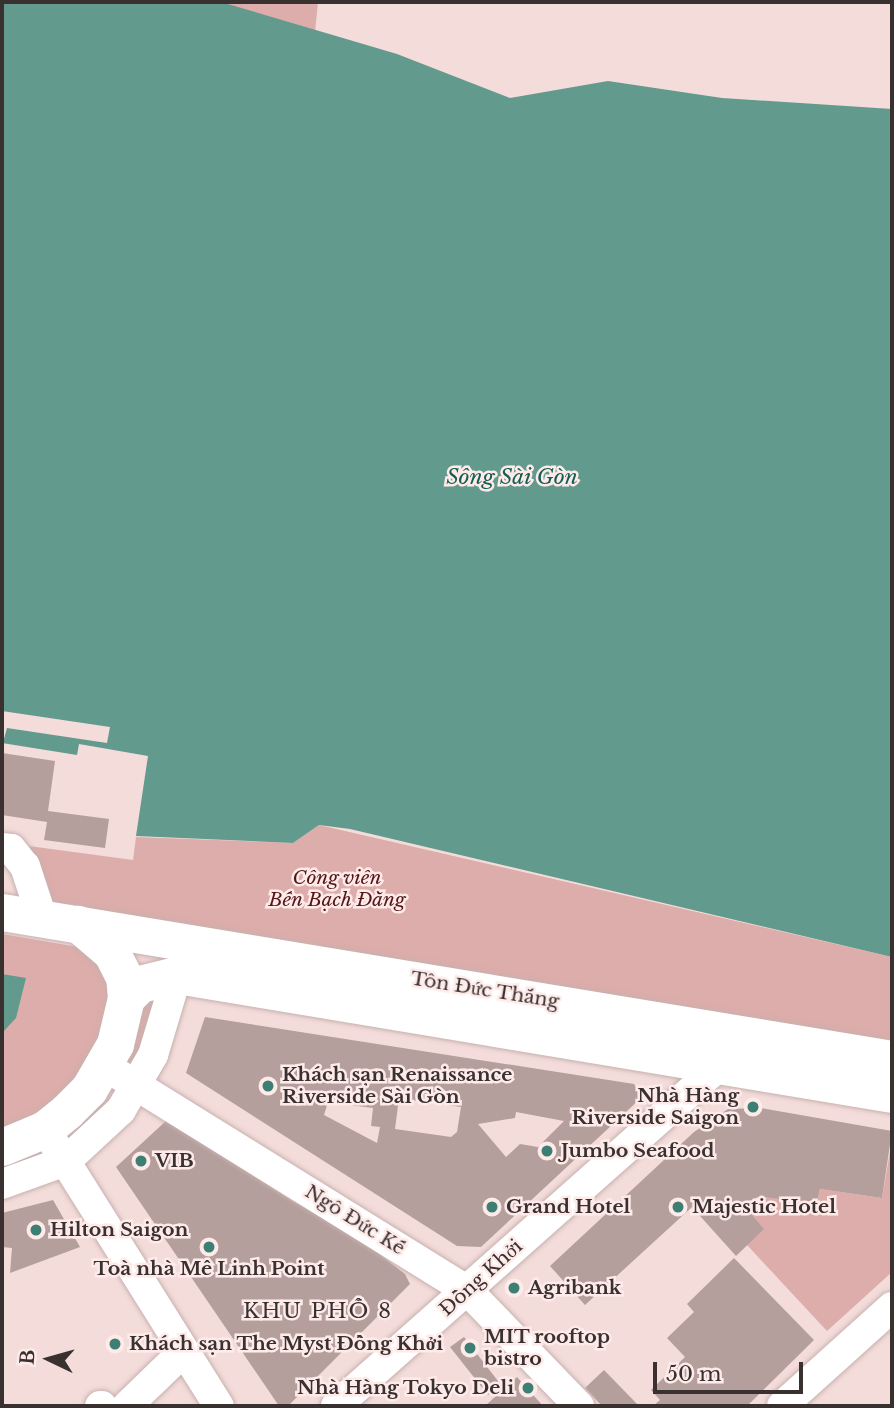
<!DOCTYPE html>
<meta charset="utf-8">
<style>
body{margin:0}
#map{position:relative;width:894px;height:1408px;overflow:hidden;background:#f3dcda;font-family:"Libre Baskerville",serif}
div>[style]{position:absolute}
.green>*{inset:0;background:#dcadaa}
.water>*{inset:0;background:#639a8e}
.pier>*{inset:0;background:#f3dcda}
.building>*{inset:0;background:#b49f9d}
.roads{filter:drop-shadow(0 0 2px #c7b1af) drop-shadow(0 0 2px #c7b1af)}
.minor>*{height:30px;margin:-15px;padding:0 15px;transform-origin:15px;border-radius:15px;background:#fff}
.major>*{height:37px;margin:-18.5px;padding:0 18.5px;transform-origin:18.5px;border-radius:18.5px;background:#fff}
.dots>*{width:19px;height:19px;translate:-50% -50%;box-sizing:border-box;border:4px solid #feebe9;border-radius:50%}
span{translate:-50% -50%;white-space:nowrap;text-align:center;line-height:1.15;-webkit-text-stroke:5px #feebe9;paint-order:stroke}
.park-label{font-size:19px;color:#531517;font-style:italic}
.street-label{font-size:19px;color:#393130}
.poi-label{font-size:19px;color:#393130;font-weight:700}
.left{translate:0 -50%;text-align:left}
.right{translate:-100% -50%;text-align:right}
.water-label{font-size:21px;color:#125e52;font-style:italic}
.neighbourhood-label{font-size:21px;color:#393130;letter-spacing:2px}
.frame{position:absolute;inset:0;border:4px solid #393130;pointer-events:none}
.north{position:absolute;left:14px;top:1324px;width:70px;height:70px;-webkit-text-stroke:5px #feebe9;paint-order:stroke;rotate:275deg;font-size:19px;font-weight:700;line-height:28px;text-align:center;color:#393130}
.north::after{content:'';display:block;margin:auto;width:24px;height:32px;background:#393130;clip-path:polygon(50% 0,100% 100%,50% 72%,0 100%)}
.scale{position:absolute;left:653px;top:1362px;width:150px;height:32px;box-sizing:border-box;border:4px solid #393130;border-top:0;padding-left:9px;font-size:21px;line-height:24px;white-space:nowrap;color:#393130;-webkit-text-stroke:5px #feebe9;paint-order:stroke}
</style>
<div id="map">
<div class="green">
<i style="clip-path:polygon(221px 2px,318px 2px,315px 32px,262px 18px)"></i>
<i style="clip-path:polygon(319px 825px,892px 957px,892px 1043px,49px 901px,29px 846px,133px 860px,136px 837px,293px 843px)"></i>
<i style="clip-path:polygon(2px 934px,78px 947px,102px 962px,110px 993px,94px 1055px,52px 1104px,2px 1131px)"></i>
<i style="clip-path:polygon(165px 991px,133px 1071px,121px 1064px,148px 996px)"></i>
<i style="clip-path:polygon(892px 1140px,892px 1272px,827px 1331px,747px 1245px,744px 1206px,776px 1195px,817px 1202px,820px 1189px,882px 1198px)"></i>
</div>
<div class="water">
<i style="clip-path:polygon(2px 2px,221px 2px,397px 54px,510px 98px,608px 81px,722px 98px,892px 109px,892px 957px,350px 829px,319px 825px,293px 843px,136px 836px,148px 756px,79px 744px,77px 755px,2px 743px)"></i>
<i style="clip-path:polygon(2px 974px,26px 978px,16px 1018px,2px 1033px)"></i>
</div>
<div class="pier">
<i style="clip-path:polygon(2px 711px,110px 727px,107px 743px,7px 728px,2px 746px)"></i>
</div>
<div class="building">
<i style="clip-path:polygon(2px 753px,55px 761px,48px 811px,109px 819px,105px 848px,44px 840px,47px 822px,2px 815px)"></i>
<i style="clip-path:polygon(evenodd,205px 1017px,634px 1084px,642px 1097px,481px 1247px,457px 1246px,186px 1073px,205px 1017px,399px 1098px,461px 1107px,457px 1132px,451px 1137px,395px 1129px,399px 1098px,205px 1017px,328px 1102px,373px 1108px,371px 1126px,380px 1127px,377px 1143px,324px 1115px,328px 1102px,205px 1017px,516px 1112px,564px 1121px,538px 1147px,520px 1144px,506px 1157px,478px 1124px,515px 1118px,516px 1112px)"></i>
<i style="clip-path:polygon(761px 1108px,892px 1131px,882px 1198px,820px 1189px,817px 1202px,758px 1197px,744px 1206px,764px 1229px,736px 1256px,692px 1207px,585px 1305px,550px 1266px,694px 1132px,728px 1109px)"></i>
<i style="clip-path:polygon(167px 1120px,291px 1200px,347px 1229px,405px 1274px,410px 1284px,288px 1406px,279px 1406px,116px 1167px)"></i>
<i style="clip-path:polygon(53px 1200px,80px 1247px,10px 1273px,12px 1248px,2px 1247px,2px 1213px)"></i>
<i style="clip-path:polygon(734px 1258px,814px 1340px,747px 1406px,653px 1406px,660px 1400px,651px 1390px,685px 1357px,667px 1338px,694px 1312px,687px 1304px)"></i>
<i style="clip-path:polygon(464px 1337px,501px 1385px,488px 1395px,450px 1347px)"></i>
<i style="clip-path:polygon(604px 1370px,639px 1406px,602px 1406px,585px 1388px)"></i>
<i style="clip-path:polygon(517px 1377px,543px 1406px,485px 1406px)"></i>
</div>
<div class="roads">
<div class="minor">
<i style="left:2px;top:848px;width:9px;rotate:6deg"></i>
<i style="left:11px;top:849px;width:22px;rotate:51deg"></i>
<i style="left:25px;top:866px;width:55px;rotate:71.9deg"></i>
<i style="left:105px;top:1066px;width:427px;rotate:31.8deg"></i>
<i style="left:468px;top:1291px;width:160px;rotate:46deg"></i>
<i style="left:45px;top:1129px;width:327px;rotate:57.9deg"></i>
<i style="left:2px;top:1184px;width:68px;rotate:-19.8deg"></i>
<i style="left:66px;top:1161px;width:75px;rotate:-42.8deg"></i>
<i style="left:121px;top:1110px;width:64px;rotate:-59.8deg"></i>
<i style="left:153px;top:1055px;width:84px;rotate:-73.3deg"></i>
<i style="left:100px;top:1406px;width:2px"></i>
<i style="left:127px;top:1406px;width:79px;rotate:-44deg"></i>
<i style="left:336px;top:1406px;width:514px;rotate:-41.61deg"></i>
<i style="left:782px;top:1406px;width:148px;rotate:-42deg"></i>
</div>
<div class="major">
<i style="left:2px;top:912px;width:902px;rotate:9.38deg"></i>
<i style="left:126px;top:998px;width:20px;rotate:-45deg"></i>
<i style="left:140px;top:984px;width:38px;rotate:-14deg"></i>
<i style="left:177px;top:975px;width:725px;rotate:9.45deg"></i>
<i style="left:2px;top:1147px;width:47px;rotate:-22.7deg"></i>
<i style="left:45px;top:1129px;width:28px;rotate:-39deg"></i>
<i style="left:67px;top:1111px;width:31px;rotate:-45deg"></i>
<i style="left:89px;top:1089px;width:52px;rotate:-60deg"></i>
<i style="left:115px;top:1044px;width:47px;rotate:-76.6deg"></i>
<i style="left:126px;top:998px;width:21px;rotate:-95deg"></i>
<i style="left:124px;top:977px;width:27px;rotate:-117deg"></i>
<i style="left:112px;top:953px;width:45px;rotate:-139.5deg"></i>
</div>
</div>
<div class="dots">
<i style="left:268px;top:1086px;background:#3d8073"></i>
<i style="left:753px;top:1107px;background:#3d8073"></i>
<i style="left:547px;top:1151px;background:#3d8073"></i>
<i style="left:141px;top:1161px;background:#3d8073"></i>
<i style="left:492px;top:1207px;background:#3d8073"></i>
<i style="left:678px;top:1207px;background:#3d8073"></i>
<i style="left:36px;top:1230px;background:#3d8073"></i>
<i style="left:209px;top:1247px;background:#3d8073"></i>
<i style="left:514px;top:1288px;background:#3d8073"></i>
<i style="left:115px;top:1344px;background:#3d8073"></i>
<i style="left:470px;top:1348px;background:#3d8073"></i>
<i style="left:528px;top:1388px;background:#3d8073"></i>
</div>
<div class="park-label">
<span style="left:337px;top:889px">Công viên<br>Bến Bạch Đằng</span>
</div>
<div class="street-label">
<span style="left:485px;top:990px;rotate:9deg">Tôn Ðức Thắng</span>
<span style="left:355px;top:1220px;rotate:32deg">Ngô Ðức Kế</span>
<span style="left:481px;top:1278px;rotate:-42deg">Ðồng Khởi</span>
</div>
<div class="poi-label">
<span class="left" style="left:282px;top:1086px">Khách sạn Renaissance<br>Riverside Sài Gòn</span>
<span class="right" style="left:739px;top:1107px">Nhà Hàng<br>Riverside Saigon</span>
<span class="left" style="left:561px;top:1151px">Jumbo Seafood</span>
<span class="left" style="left:155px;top:1161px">VIB</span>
<span class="left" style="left:506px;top:1207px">Grand Hotel</span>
<span class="left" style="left:692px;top:1207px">Majestic Hotel</span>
<span class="left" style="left:50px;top:1230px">Hilton Saigon</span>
<span style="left:209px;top:1269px">Toà nhà Mê Linh Point</span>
<span class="left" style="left:528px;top:1288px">Agribank</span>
<span class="left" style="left:484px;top:1348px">MIT rooftop<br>bistro</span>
<span class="left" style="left:129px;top:1344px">Khách sạn The Myst Đồng Khởi</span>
<span class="right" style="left:514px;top:1388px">Nhà Hàng Tokyo Deli</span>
</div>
<div class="water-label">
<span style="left:512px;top:477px">Sông Sài Gòn</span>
</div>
<div class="neighbourhood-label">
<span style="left:318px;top:1311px">KHU PHỐ 8</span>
</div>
<div class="frame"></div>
<div class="north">B</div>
<div class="scale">50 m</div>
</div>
